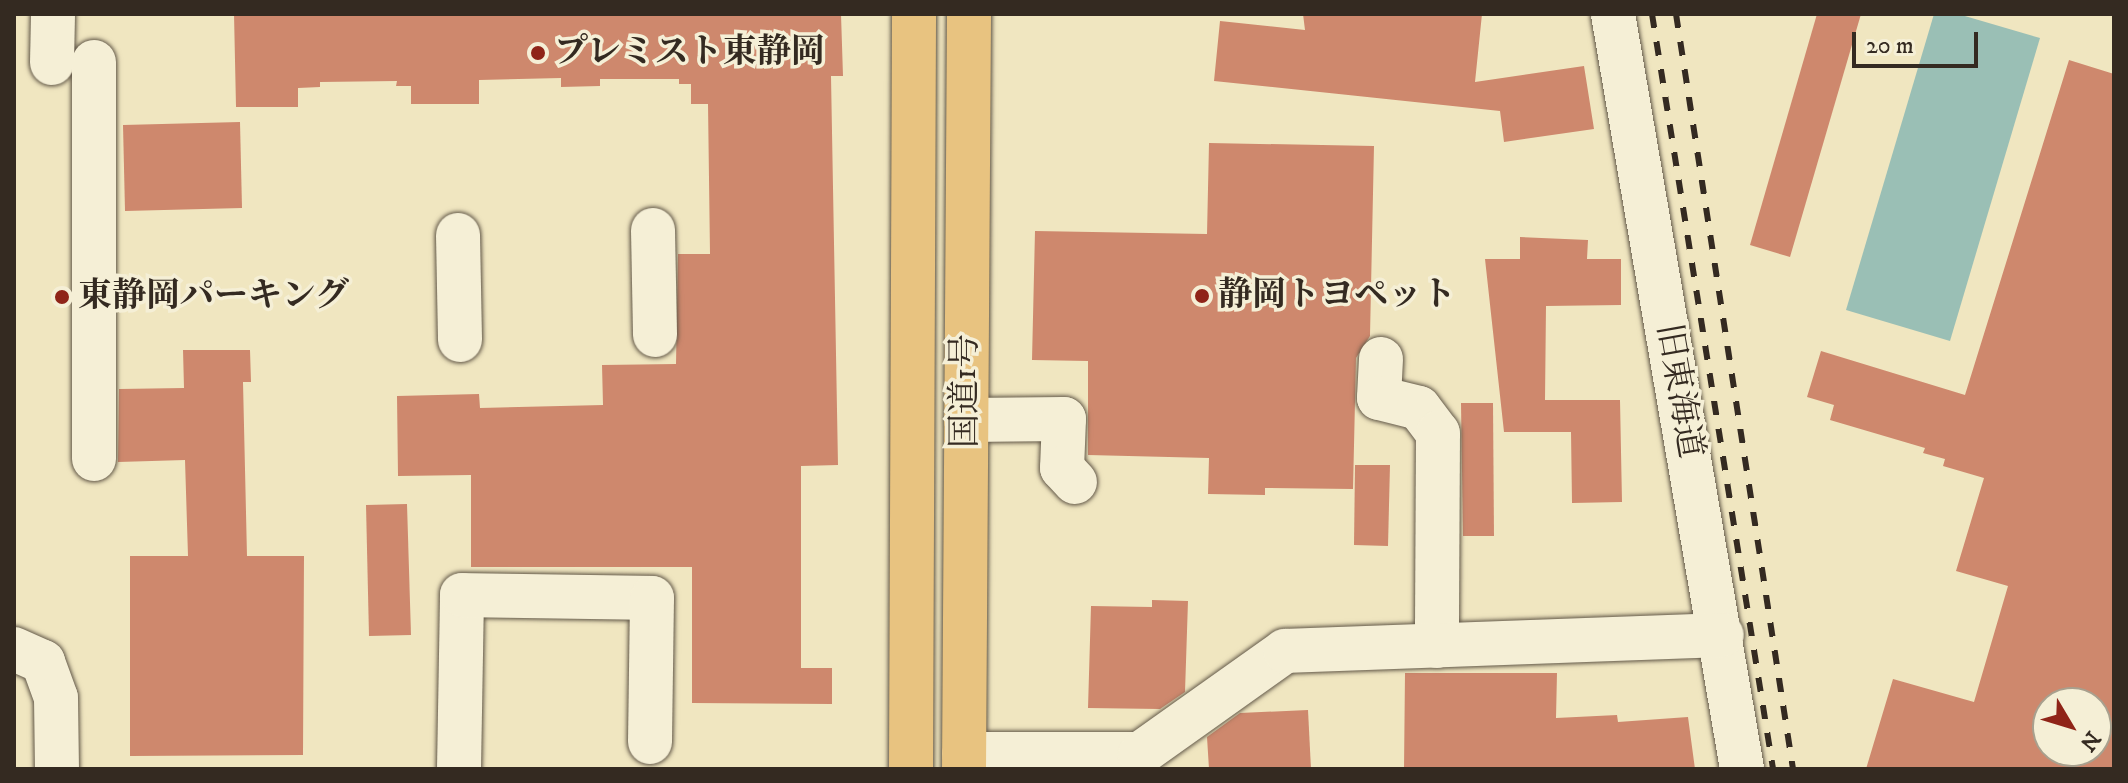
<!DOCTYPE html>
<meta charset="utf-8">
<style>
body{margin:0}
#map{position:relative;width:2128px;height:783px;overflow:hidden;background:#f0e6c0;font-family:"IM FELL DW Pica","Noto Serif JP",serif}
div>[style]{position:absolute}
.water>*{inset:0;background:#9abfb5}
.building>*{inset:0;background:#ce886d}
.roads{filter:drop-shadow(0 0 2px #635949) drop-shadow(0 0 2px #635949)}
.minor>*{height:44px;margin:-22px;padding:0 22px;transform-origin:22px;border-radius:22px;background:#f5efd6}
.highway>*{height:44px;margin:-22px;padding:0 22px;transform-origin:22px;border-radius:22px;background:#e8c380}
.rail>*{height:6px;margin-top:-3px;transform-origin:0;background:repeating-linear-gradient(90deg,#342a21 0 14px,transparent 0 28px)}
.dots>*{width:22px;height:22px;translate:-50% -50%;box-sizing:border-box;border:4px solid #f5efd6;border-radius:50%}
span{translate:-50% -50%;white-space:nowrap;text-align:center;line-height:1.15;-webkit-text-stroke:7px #f5efd6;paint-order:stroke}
.poi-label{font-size:34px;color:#342a21;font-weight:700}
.left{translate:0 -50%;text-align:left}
.street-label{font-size:34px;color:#342a21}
.frame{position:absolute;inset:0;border:16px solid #342a21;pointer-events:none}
.north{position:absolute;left:2032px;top:687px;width:80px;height:80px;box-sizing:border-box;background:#f5efd6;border:2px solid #a8a08e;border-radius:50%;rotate:128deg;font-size:22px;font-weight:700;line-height:32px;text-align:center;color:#342a21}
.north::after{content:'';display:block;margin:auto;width:28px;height:36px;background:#8f2418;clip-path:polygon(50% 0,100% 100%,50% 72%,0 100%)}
.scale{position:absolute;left:1852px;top:32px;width:126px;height:36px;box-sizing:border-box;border:4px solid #342a21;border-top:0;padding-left:10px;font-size:24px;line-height:28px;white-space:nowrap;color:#342a21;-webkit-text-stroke:6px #f5efd6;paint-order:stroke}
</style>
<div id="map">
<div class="water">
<i style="clip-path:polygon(1934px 14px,1958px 14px,2040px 38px,1950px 341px,1846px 310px)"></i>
</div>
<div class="building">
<i style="clip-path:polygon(234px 14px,841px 14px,843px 76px,831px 76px,838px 465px,801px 466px,801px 668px,832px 668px,832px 704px,692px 703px,692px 567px,471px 567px,471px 475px,398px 476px,397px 396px,479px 394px,480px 408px,603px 405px,602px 365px,676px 364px,678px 254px,710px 254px,708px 104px,691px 104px,691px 84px,679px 84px,679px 79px,600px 79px,600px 86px,561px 87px,561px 78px,479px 80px,479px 104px,411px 104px,411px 86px,396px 86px,397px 81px,320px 82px,320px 87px,298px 88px,298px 107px,236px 107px)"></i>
<i style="clip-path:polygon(1303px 14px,1482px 14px,1475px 82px,1584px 66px,1594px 129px,1504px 142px,1500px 111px,1214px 81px,1220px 21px,1305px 30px)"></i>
<i style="clip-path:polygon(1817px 14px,1861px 14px,1790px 257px,1750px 245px)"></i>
<i style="clip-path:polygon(evenodd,2069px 60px,2114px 74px,2114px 769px,1866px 769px,1893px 679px,1974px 702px,2008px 586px,1956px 571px,1984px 478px,1943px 466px,1945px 459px,1923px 453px,1925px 448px,1830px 420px,1834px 405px,1807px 397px,1821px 351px,1965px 395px,2069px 60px,2048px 703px,2096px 703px,2096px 751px,2048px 751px,2048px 703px)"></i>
<i style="clip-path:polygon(240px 122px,242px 208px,125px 211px,123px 125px)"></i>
<i style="clip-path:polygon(1209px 143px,1374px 146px,1370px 336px,1356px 358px,1353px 489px,1265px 488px,1265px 495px,1208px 494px,1209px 458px,1088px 455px,1088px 361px,1032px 360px,1035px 231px,1207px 234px)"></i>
<i style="clip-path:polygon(1520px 237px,1588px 240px,1587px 259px,1621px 259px,1621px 305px,1546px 306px,1545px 400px,1620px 400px,1622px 502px,1572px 503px,1571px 432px,1504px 432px,1485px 259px,1520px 259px)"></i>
<i style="clip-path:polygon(183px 350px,250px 350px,251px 382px,243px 382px,247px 556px,304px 556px,303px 755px,130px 756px,130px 556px,188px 556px,185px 460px,118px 462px,119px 389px,184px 388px)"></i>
<i style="clip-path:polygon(1461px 403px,1493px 403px,1494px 536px,1463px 536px)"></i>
<i style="clip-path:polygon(1355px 465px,1390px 465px,1388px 546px,1354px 545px)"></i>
<i style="clip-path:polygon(407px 504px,411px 635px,369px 636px,366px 505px)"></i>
<i style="clip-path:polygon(1152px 600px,1188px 601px,1185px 692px,1160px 709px,1088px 708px,1091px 606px,1152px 607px)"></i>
<i style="clip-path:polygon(1405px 673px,1557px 673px,1556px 718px,1617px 715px,1618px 722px,1688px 717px,1695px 769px,1404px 769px)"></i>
<i style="clip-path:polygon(1308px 710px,1311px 769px,1209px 769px,1207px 737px,1240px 713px)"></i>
</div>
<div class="roads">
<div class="minor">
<i style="left:1613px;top:14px;width:766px;rotate:80.3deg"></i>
<i style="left:94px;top:62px;width:397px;rotate:90deg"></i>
<i style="left:52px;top:63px;width:49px;rotate:-88.8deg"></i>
<i style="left:653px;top:230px;width:105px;rotate:88.9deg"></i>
<i style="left:458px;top:235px;width:105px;rotate:88.9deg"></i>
<i style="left:1381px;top:359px;width:39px;rotate:93deg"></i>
<i style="left:1379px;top:398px;width:41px;rotate:14deg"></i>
<i style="left:1419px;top:408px;width:31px;rotate:53deg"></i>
<i style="left:1438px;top:433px;width:213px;rotate:90.3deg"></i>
<i style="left:966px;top:420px;width:98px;rotate:-0.6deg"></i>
<i style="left:1064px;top:419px;width:49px;rotate:92.3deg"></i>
<i style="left:1062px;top:468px;width:19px;rotate:47deg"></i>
<i style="left:14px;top:649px;width:32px;rotate:24deg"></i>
<i style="left:43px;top:662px;width:38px;rotate:70deg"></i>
<i style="left:56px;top:698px;width:71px;rotate:89.2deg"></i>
<i style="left:964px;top:754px;width:176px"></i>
<i style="left:1140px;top:754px;width:178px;rotate:-35.4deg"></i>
<i style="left:1285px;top:651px;width:437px;rotate:-2.1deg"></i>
<i style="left:459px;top:769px;width:174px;rotate:-89deg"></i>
<i style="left:462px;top:595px;width:190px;rotate:0.9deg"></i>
<i style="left:652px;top:598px;width:144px;rotate:90.8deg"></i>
</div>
<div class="highway">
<i style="left:911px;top:769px;width:755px;rotate:-89.77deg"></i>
<i style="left:964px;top:769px;width:755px;rotate:-89.62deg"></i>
</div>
</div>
<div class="rail">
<i style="left:1652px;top:14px;width:765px;rotate:80.89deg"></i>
<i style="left:1676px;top:14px;width:764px;rotate:81.19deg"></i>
</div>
<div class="dots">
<i style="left:538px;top:53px;background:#8f2418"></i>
<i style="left:1202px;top:296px;background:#8f2418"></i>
<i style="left:62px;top:297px;background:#8f2418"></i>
</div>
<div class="poi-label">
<span class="left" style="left:554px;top:53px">プレミスト東静岡</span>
<span class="left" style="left:1218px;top:296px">静岡トヨペット</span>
<span class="left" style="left:78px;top:297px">東静岡パーキング</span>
</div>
<div class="street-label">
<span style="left:966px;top:391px;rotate:-90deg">国道1号</span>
<span style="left:1679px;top:391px;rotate:80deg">旧東海道</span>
</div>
<div class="frame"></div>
<div class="north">N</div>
<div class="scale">20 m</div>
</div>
